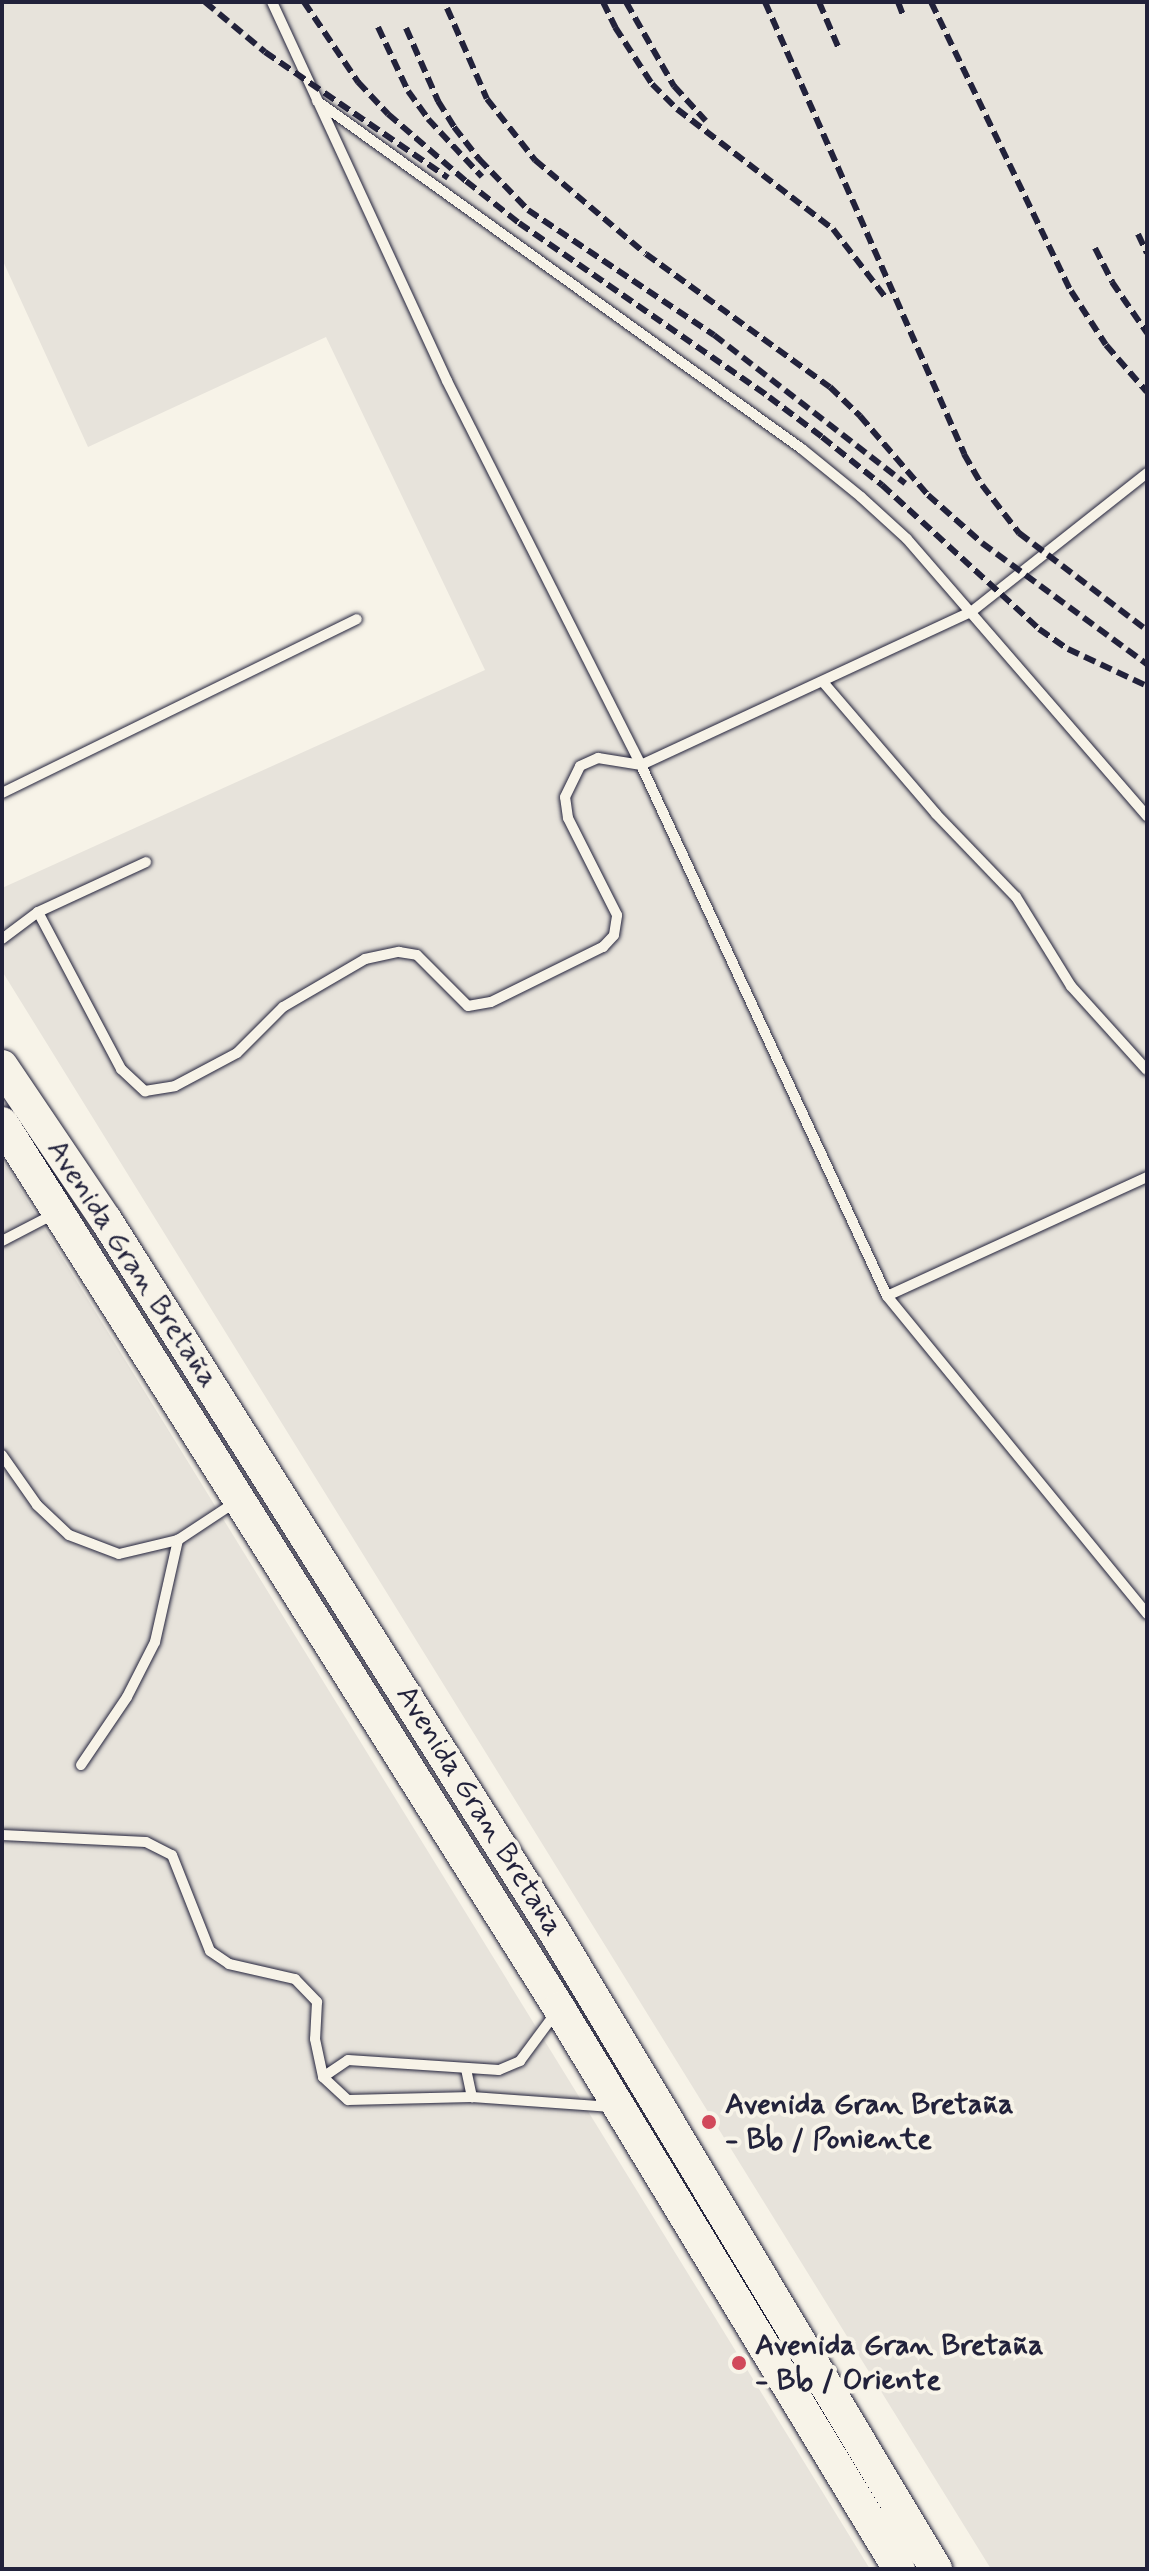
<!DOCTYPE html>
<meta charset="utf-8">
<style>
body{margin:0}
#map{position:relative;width:1149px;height:2571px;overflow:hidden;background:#f7f3e8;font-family:Mynerve,sans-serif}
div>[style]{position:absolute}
.built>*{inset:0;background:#e7e3db}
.roads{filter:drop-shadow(0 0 2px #22223b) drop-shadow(0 0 2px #22223b)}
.lane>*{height:10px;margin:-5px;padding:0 5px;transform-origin:5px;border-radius:5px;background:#f7f3e8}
.primary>*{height:32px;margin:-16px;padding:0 16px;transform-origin:16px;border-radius:16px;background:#f7f3e8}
.rail>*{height:6px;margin-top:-3px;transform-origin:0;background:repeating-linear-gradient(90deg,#22223b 0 12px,transparent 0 18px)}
.dots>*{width:22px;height:22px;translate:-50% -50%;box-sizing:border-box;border:4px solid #f7f3e8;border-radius:50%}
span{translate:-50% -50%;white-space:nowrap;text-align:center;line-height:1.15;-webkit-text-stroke:8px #f7f3e8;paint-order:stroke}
.street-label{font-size:30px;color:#22223b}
.poi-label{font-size:30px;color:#22223b;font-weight:700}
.left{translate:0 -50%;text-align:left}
.frame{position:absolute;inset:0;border:4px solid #22223b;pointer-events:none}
</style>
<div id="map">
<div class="built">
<i style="clip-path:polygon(2px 2px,1147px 2px,1147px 2569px,991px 2569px,2px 971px,2px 888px,485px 670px,326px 337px,88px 447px,2px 259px)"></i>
<i style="clip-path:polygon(2px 1160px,870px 2569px,2px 2569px)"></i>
</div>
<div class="roads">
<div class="lane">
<i style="left:272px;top:2px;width:417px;rotate:65.2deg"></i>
<i style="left:447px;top:381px;width:430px;rotate:63.2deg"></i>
<i style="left:641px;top:765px;width:585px;rotate:65.14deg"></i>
<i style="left:887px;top:1296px;width:411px;rotate:50.7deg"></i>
<i style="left:317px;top:101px;width:597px;rotate:35.66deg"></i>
<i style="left:802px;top:449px;width:76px;rotate:39.1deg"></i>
<i style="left:861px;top:497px;width:62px;rotate:42.4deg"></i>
<i style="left:907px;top:539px;width:367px;rotate:49.1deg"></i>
<i style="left:823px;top:682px;width:174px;rotate:49.4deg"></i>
<i style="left:936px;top:814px;width:115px;rotate:46.1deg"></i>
<i style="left:1016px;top:897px;width:105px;rotate:58.3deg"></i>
<i style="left:1071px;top:986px;width:113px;rotate:47.9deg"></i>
<i style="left:2px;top:793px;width:395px;rotate:-26.1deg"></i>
<i style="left:38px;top:912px;width:178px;rotate:62.1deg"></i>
<i style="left:121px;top:1069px;width:33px;rotate:43deg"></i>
<i style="left:145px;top:1091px;width:30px;rotate:-9deg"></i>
<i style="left:175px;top:1086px;width:70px;rotate:-28deg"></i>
<i style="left:237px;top:1053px;width:65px;rotate:-45deg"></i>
<i style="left:283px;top:1007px;width:95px;rotate:-30.3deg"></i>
<i style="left:365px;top:959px;width:35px;rotate:-12deg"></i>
<i style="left:399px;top:952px;width:18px;rotate:9deg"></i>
<i style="left:417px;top:955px;width:72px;rotate:45deg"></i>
<i style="left:468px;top:1006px;width:23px;rotate:-10deg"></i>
<i style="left:491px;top:1002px;width:125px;rotate:-26.2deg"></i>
<i style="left:603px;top:947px;width:16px;rotate:-47deg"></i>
<i style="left:614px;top:935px;width:20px;rotate:-81deg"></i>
<i style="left:617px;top:915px;width:109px;rotate:-116.8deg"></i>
<i style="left:568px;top:818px;width:21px;rotate:-98deg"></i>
<i style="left:565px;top:797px;width:34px;rotate:-64deg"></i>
<i style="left:580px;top:766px;width:20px;rotate:-24deg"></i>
<i style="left:598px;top:758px;width:44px;rotate:9.2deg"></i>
<i style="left:641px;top:765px;width:364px;rotate:-24.9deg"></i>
<i style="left:971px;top:612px;width:224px;rotate:-38.3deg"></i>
<i style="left:2px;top:939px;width:45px;rotate:-36.9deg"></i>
<i style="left:38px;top:912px;width:119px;rotate:-24.8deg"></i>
<i style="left:2px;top:1241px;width:61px;rotate:-27.4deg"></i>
<i style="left:887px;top:1296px;width:286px;rotate:-24.6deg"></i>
<i style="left:2px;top:1455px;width:61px;rotate:55deg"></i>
<i style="left:37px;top:1505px;width:44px;rotate:43.2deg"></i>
<i style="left:69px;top:1535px;width:53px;rotate:20.8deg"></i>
<i style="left:119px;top:1554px;width:61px;rotate:-13.3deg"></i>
<i style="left:178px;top:1540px;width:71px;rotate:-33.5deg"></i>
<i style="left:81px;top:1765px;width:82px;rotate:-55.9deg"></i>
<i style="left:127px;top:1697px;width:62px;rotate:-63deg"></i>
<i style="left:155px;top:1642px;width:105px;rotate:-77.3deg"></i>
<i style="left:2px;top:1835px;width:144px;rotate:2.8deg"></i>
<i style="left:146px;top:1842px;width:29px;rotate:27deg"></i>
<i style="left:172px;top:1855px;width:103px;rotate:68.4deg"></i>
<i style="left:210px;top:1951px;width:23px;rotate:34deg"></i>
<i style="left:229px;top:1964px;width:68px;rotate:12.8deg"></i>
<i style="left:295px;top:1979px;width:32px;rotate:46deg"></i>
<i style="left:317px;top:2002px;width:37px;rotate:93deg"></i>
<i style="left:315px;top:2039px;width:39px;rotate:78deg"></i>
<i style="left:323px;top:2077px;width:34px;rotate:43deg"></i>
<i style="left:348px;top:2100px;width:124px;rotate:-1.4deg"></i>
<i style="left:472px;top:2097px;width:140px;rotate:4.1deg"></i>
<i style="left:466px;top:2069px;width:29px;rotate:78deg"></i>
<i style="left:323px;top:2077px;width:30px;rotate:-34deg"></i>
<i style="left:348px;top:2060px;width:151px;rotate:3.8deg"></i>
<i style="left:499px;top:2070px;width:23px;rotate:-23deg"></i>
<i style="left:520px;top:2061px;width:62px;rotate:-53.5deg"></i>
</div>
<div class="primary">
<i style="left:2px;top:1066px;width:186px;rotate:56deg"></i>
<i style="left:106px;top:1220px;width:840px;rotate:57.79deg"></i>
<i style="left:554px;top:1931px;width:744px;rotate:59.09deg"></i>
<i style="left:2px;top:1123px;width:1046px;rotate:57.81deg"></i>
<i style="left:559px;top:2008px;width:656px;rotate:58.78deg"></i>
</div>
</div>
<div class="rail">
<i style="left:205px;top:2px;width:78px;rotate:39.8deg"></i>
<i style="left:265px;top:52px;width:222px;rotate:34.5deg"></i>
<i style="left:304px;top:2px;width:97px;rotate:56deg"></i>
<i style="left:358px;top:82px;width:44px;rotate:46.8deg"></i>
<i style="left:388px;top:114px;width:103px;rotate:40.7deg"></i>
<i style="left:466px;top:181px;width:68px;rotate:38.4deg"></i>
<i style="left:519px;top:223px;width:305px;rotate:34.8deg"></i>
<i style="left:769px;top:397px;width:66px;rotate:37deg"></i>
<i style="left:822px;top:437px;width:77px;rotate:38.7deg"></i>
<i style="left:882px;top:485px;width:213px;rotate:42.5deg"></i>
<i style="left:1039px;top:629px;width:35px;rotate:35deg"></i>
<i style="left:1068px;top:649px;width:87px;rotate:25.1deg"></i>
<i style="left:603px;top:2px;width:28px;rotate:64deg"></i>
<i style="left:615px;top:27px;width:68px;rotate:57deg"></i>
<i style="left:652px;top:84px;width:35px;rotate:45deg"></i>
<i style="left:677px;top:109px;width:197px;rotate:37.6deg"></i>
<i style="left:833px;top:229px;width:87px;rotate:52.5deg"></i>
<i style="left:626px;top:2px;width:97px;rotate:60.3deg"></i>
<i style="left:674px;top:86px;width:47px;rotate:47.6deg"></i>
<i style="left:765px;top:2px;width:494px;rotate:66.2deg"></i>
<i style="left:964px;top:454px;width:36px;rotate:60deg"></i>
<i style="left:982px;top:485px;width:61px;rotate:52.4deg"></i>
<i style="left:1019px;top:533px;width:161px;rotate:37.2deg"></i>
<i style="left:819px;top:2px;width:51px;rotate:66.9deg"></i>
<i style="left:898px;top:2px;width:17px;rotate:69deg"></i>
<i style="left:931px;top:2px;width:321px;rotate:64.2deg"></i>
<i style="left:1071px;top:291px;width:64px;rotate:57.1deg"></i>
<i style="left:1106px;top:345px;width:62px;rotate:48.9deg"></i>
<i style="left:447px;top:8px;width:99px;rotate:66.3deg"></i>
<i style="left:487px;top:99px;width:78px;rotate:51.8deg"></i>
<i style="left:535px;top:160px;width:145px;rotate:40.3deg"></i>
<i style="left:646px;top:254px;width:227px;rotate:35.9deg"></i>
<i style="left:830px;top:387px;width:42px;rotate:44deg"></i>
<i style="left:860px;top:416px;width:104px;rotate:49.3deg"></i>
<i style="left:928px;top:495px;width:72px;rotate:41.6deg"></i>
<i style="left:982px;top:543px;width:205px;rotate:36.3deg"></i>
<i style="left:378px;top:27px;width:71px;rotate:64.9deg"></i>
<i style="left:408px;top:91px;width:34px;rotate:54deg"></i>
<i style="left:428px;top:119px;width:79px;rotate:47deg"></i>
<i style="left:406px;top:28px;width:80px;rotate:66.3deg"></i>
<i style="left:438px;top:101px;width:31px;rotate:58deg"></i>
<i style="left:454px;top:127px;width:41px;rotate:52deg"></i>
<i style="left:479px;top:159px;width:71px;rotate:46.1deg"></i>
<i style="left:528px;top:210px;width:224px;rotate:33.9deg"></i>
<i style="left:714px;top:335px;width:242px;rotate:37.8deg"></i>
<i style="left:1138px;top:234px;width:21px;rotate:65deg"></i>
<i style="left:1095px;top:248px;width:38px;rotate:63deg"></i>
<i style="left:1112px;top:282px;width:62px;rotate:55.5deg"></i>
</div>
<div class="dots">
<i style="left:709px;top:2122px;background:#d1495b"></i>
<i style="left:739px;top:2363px;background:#d1495b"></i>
</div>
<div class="street-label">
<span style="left:132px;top:1264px;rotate:57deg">Avenida Gran Bretaña</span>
<span style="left:479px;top:1811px;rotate:58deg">Avenida Gran Bretaña</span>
</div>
<div class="poi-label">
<span class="left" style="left:725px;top:2122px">Avenida Gran Bretaña<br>- Bb / Poniente</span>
<span class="left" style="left:755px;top:2363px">Avenida Gran Bretaña<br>- Bb / Oriente</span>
</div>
<div class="frame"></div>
</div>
